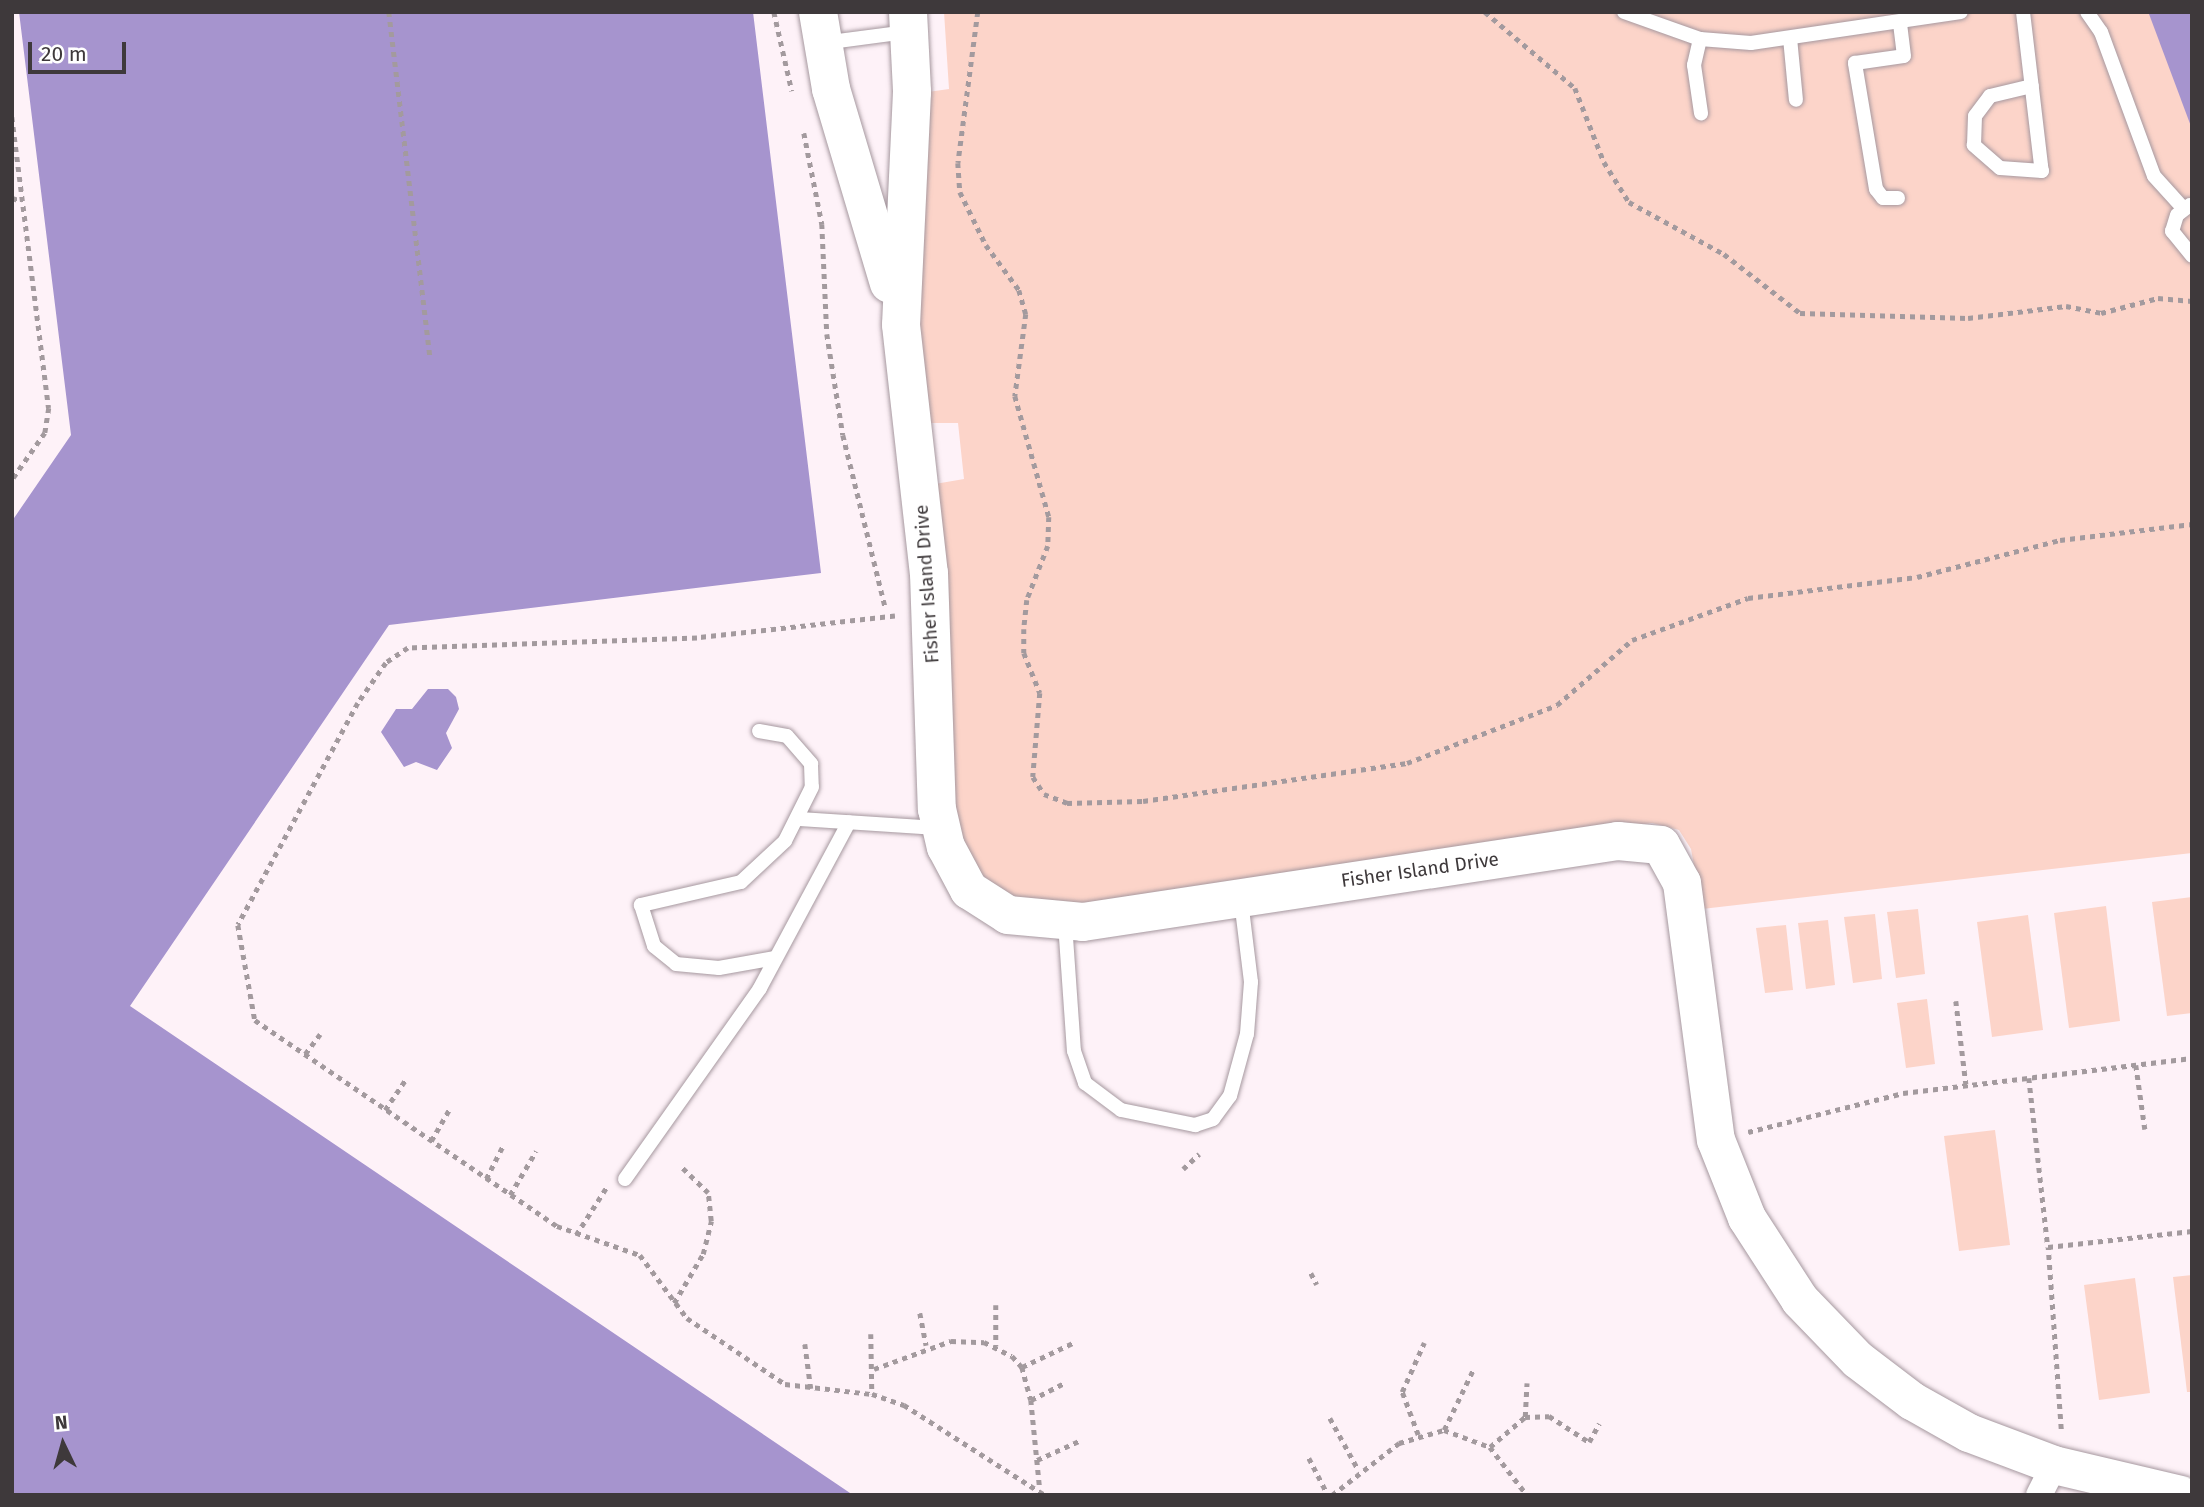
<!DOCTYPE html>
<style>
body{margin:0}
#map{position:relative;width:2204px;height:1507px;overflow:hidden;background:#fef2f8;font-family:"Fira Sans",sans-serif}
div>[style]{position:absolute}
.green>*{inset:0;background:#fcd4c9}
.water>*{inset:0;background:#a694ce}
.path>*{height:4.5px;margin-top:-2.25px;transform-origin:0;background:repeating-linear-gradient(90deg,#a39a9e 0 5px,transparent 0 10px)}
.roads{filter:drop-shadow(0 0 2px #a6989f) drop-shadow(0 0 2px #a6989f)}
.lane>*{height:14px;margin:-7px;padding:0 7px;transform-origin:7px;border-radius:7px;background:#fff}
.street>*{height:26px;margin:-13px;padding:0 13px;transform-origin:13px;border-radius:13px;background:#fff}
.secondary>*{height:38px;margin:-19px;padding:0 19px;transform-origin:19px;border-radius:19px;background:#fff}
span{translate:-50% -50%;white-space:nowrap;text-align:center;line-height:1.15;-webkit-text-stroke:5px #fff;paint-order:stroke}
.street-label{font-size:19px;color:#3e393b}
.frame{position:absolute;inset:0;border:14px solid #3e393b;pointer-events:none}
.north{position:absolute;left:28px;top:1409px;width:70px;height:70px;-webkit-text-stroke:5px #fff;paint-order:stroke;rotate:355deg;font-size:19px;font-weight:700;line-height:28px;text-align:center;color:#3e393b}
.north::after{content:'';display:block;margin:auto;width:24px;height:32px;background:#3e393b;clip-path:polygon(50% 0,100% 100%,50% 72%,0 100%)}
.scale{position:absolute;left:28px;top:42px;width:98px;height:32px;box-sizing:border-box;border:4px solid #3e393b;border-top:0;padding-left:9px;font-size:21px;line-height:24px;white-space:nowrap;color:#3e393b;-webkit-text-stroke:5px #fff;paint-order:stroke}
</style>
<div id="map">
<div class="green">
<i style="clip-path:polygon(944px 12px,2192px 12px,2192px 853px,1702px 909px,1691px 849px,1679px 830px,1652px 823px,1118px 905px,1028px 907px,974px 871px,953px 823px,935px 484px,964px 479px,958px 423px,928px 423px,913px 303px,921px 93px,949px 89px)"></i>
<i style="clip-path:polygon(2192px 897px,2192px 1013px,2167px 1016px,2152px 902px)"></i>
<i style="clip-path:polygon(2106px 906px,2120px 1021px,2069px 1028px,2054px 913px)"></i>
<i style="clip-path:polygon(1918px 909px,1925px 974px,1896px 978px,1887px 912px)"></i>
<i style="clip-path:polygon(1875px 914px,1882px 979px,1853px 983px,1844px 917px)"></i>
<i style="clip-path:polygon(2028px 915px,2043px 1030px,1992px 1037px,1977px 922px)"></i>
<i style="clip-path:polygon(1828px 920px,1835px 985px,1806px 989px,1798px 923px)"></i>
<i style="clip-path:polygon(1786px 925px,1793px 990px,1765px 993px,1756px 928px)"></i>
<i style="clip-path:polygon(1927px 999px,1935px 1064px,1906px 1068px,1897px 1003px)"></i>
<i style="clip-path:polygon(1995px 1130px,2010px 1245px,1959px 1251px,1944px 1136px)"></i>
<i style="clip-path:polygon(2192px 1275px,2192px 1392px,2187px 1392px,2173px 1277px)"></i>
<i style="clip-path:polygon(2135px 1278px,2150px 1393px,2099px 1400px,2084px 1285px)"></i>
</div>
<div class="water">
<i style="clip-path:polygon(19px 12px,753px 12px,821px 573px,389px 625px,130px 1006px,853px 1495px,12px 1495px,12px 521px,71px 435px)"></i>
<i style="clip-path:polygon(2192px 12px,2192px 129px,2149px 14px)"></i>
<i style="clip-path:polygon(428px 689px,448px 689px,456px 697px,459px 709px,446px 733px,452px 748px,437px 770px,416px 762px,404px 767px,381px 732px,396px 709px,412px 709px)"></i>
</div>
<div class="path">
<i style="left:389px;top:12px;width:346px;rotate:83.2deg"></i>
<i style="left:774px;top:12px;width:81px;rotate:77.2deg"></i>
<i style="left:978px;top:12px;width:152px;rotate:97.5deg"></i>
<i style="left:958px;top:163px;width:29px;rotate:86deg"></i>
<i style="left:960px;top:192px;width:59px;rotate:63.9deg"></i>
<i style="left:986px;top:245px;width:56px;rotate:53.7deg"></i>
<i style="left:1019px;top:290px;width:25px;rotate:74deg"></i>
<i style="left:1026px;top:314px;width:83px;rotate:97.6deg"></i>
<i style="left:1015px;top:396px;width:126px;rotate:74.3deg"></i>
<i style="left:1049px;top:517px;width:29px;rotate:92deg"></i>
<i style="left:1048px;top:546px;width:58px;rotate:111.3deg"></i>
<i style="left:1027px;top:600px;width:29px;rotate:96deg"></i>
<i style="left:1024px;top:629px;width:24px;rotate:90deg"></i>
<i style="left:1024px;top:653px;width:43px;rotate:68.2deg"></i>
<i style="left:1040px;top:693px;width:84px;rotate:94.8deg"></i>
<i style="left:1033px;top:777px;width:20px;rotate:57deg"></i>
<i style="left:1044px;top:794px;width:25px;rotate:21deg"></i>
<i style="left:1067px;top:803px;width:76px;rotate:-1.5deg"></i>
<i style="left:1143px;top:801px;width:267px;rotate:-8.2deg"></i>
<i style="left:1407px;top:763px;width:161px;rotate:-21.1deg"></i>
<i style="left:1557px;top:705px;width:99px;rotate:-40.9deg"></i>
<i style="left:1632px;top:640px;width:123px;rotate:-19.9deg"></i>
<i style="left:1748px;top:598px;width:170px;rotate:-7.1deg"></i>
<i style="left:1917px;top:577px;width:148px;rotate:-14.5deg"></i>
<i style="left:2060px;top:540px;width:133px;rotate:-6.9deg"></i>
<i style="left:1485px;top:12px;width:118px;rotate:40.2deg"></i>
<i style="left:1575px;top:88px;width:79px;rotate:68.6deg"></i>
<i style="left:1604px;top:162px;width:47px;rotate:58deg"></i>
<i style="left:1629px;top:202px;width:108px;rotate:28.7deg"></i>
<i style="left:1724px;top:254px;width:96px;rotate:37.8deg"></i>
<i style="left:1800px;top:313px;width:168px;rotate:1.7deg"></i>
<i style="left:1968px;top:318px;width:99px;rotate:-7deg"></i>
<i style="left:2066px;top:306px;width:36px;rotate:11deg"></i>
<i style="left:2101px;top:313px;width:59px;rotate:-14.7deg"></i>
<i style="left:2158px;top:298px;width:34px;rotate:5deg"></i>
<i style="left:12px;top:117px;width:293px;rotate:82.8deg"></i>
<i style="left:49px;top:408px;width:25px;rotate:99deg"></i>
<i style="left:45px;top:433px;width:57px;rotate:125.1deg"></i>
<i style="left:804px;top:133px;width:93px;rotate:78.8deg"></i>
<i style="left:822px;top:224px;width:110px;rotate:87.4deg"></i>
<i style="left:827px;top:334px;width:102px;rotate:81deg"></i>
<i style="left:843px;top:435px;width:176px;rotate:76.2deg"></i>
<i style="left:12px;top:198px;width:10px;rotate:17deg"></i>
<i style="left:895px;top:616px;width:199px;rotate:173.7deg"></i>
<i style="left:697px;top:638px;width:289px;rotate:178deg"></i>
<i style="left:408px;top:648px;width:27px;rotate:146deg"></i>
<i style="left:386px;top:663px;width:49px;rotate:125deg"></i>
<i style="left:358px;top:703px;width:252px;rotate:118.4deg"></i>
<i style="left:238px;top:925px;width:97px;rotate:79.9deg"></i>
<i style="left:255px;top:1020px;width:366px;rotate:34.3deg"></i>
<i style="left:557px;top:1226px;width:88px;rotate:19.3deg"></i>
<i style="left:640px;top:1255px;width:79px;rotate:53.3deg"></i>
<i style="left:687px;top:1318px;width:118px;rotate:34deg"></i>
<i style="left:785px;top:1384px;width:88px;rotate:6.6deg"></i>
<i style="left:872px;top:1394px;width:34px;rotate:19deg"></i>
<i style="left:904px;top:1405px;width:167px;rotate:32.6deg"></i>
<i style="left:1956px;top:1001px;width:84px;rotate:83.1deg"></i>
<i style="left:305px;top:1054px;width:25px;rotate:-53deg"></i>
<i style="left:2136px;top:1065px;width:65px;rotate:82deg"></i>
<i style="left:2029px;top:1078px;width:170px;rotate:83.6deg"></i>
<i style="left:385px;top:1110px;width:36px;rotate:-56deg"></i>
<i style="left:1748px;top:1132px;width:160px;rotate:-14.1deg"></i>
<i style="left:1903px;top:1093px;width:291px;rotate:-6.9deg"></i>
<i style="left:431px;top:1141px;width:38px;rotate:-60deg"></i>
<i style="left:1183px;top:1169px;width:22px;rotate:-43deg"></i>
<i style="left:486px;top:1179px;width:39px;rotate:-63deg"></i>
<i style="left:510px;top:1195px;width:51px;rotate:-59.4deg"></i>
<i style="left:576px;top:1235px;width:56px;rotate:-57.4deg"></i>
<i style="left:1311px;top:1273px;width:13px;rotate:63deg"></i>
<i style="left:674px;top:1303px;width:57px;rotate:-59.4deg"></i>
<i style="left:703px;top:1254px;width:34px;rotate:-76deg"></i>
<i style="left:711px;top:1221px;width:28px;rotate:-96deg"></i>
<i style="left:708px;top:1193px;width:36px;rotate:-136deg"></i>
<i style="left:996px;top:1305px;width:41px;rotate:90deg"></i>
<i style="left:920px;top:1313px;width:33px;rotate:79deg"></i>
<i style="left:871px;top:1334px;width:60px;rotate:89deg"></i>
<i style="left:805px;top:1344px;width:45px;rotate:82.4deg"></i>
<i style="left:1022px;top:1367px;width:59px;rotate:-25.3deg"></i>
<i style="left:874px;top:1369px;width:82px;rotate:-20deg"></i>
<i style="left:951px;top:1341px;width:33px;rotate:2deg"></i>
<i style="left:984px;top:1342px;width:31px;rotate:27deg"></i>
<i style="left:1012px;top:1356px;width:15px;rotate:48deg"></i>
<i style="left:1022px;top:1367px;width:34px;rotate:75deg"></i>
<i style="left:1031px;top:1400px;width:90px;rotate:84.3deg"></i>
<i style="left:1031px;top:1400px;width:39px;rotate:-27deg"></i>
<i style="left:1525px;top:1417px;width:24px;rotate:-2deg"></i>
<i style="left:1549px;top:1416px;width:48px;rotate:33deg"></i>
<i style="left:1589px;top:1442px;width:21px;rotate:-61deg"></i>
<i style="left:1330px;top:1418px;width:60px;rotate:61.3deg"></i>
<i style="left:2061px;top:1429px;width:182px;rotate:-94.1deg"></i>
<i style="left:2048px;top:1247px;width:145px;rotate:-6.3deg"></i>
<i style="left:1444px;top:1430px;width:69px;rotate:-64.2deg"></i>
<i style="left:1418px;top:1435px;width:46px;rotate:-110.4deg"></i>
<i style="left:1402px;top:1392px;width:54px;rotate:-65.8deg"></i>
<i style="left:1490px;top:1447px;width:46px;rotate:-40.6deg"></i>
<i style="left:1525px;top:1417px;width:34px;rotate:-87deg"></i>
<i style="left:1309px;top:1458px;width:42px;rotate:62.8deg"></i>
<i style="left:1037px;top:1460px;width:46px;rotate:-24.3deg"></i>
<i style="left:1332px;top:1495px;width:85px;rotate:-37.8deg"></i>
<i style="left:1399px;top:1443px;width:47px;rotate:-16.1deg"></i>
<i style="left:1444px;top:1430px;width:49px;rotate:20.3deg"></i>
<i style="left:1490px;top:1447px;width:61px;rotate:52.4deg"></i>
</div>
<div class="roads">
<div class="lane">
<i style="left:1624px;top:12px;width:81px;rotate:19.6deg"></i>
<i style="left:1700px;top:39px;width:51px;rotate:4.5deg"></i>
<i style="left:1751px;top:43px;width:212px;rotate:-8.4deg"></i>
<i style="left:2023px;top:12px;width:155px;rotate:83.3deg"></i>
<i style="left:2041px;top:166px;width:5px;rotate:79deg"></i>
<i style="left:2042px;top:171px;width:42px;rotate:-175.9deg"></i>
<i style="left:2000px;top:168px;width:35px;rotate:-139deg"></i>
<i style="left:1974px;top:145px;width:29px;rotate:-88deg"></i>
<i style="left:1975px;top:116px;width:25px;rotate:-53deg"></i>
<i style="left:1990px;top:96px;width:43px;rotate:-13.4deg"></i>
<i style="left:2087px;top:12px;width:24px;rotate:55deg"></i>
<i style="left:2101px;top:32px;width:153px;rotate:69.8deg"></i>
<i style="left:2154px;top:176px;width:43px;rotate:47.8deg"></i>
<i style="left:1790px;top:38px;width:62px;rotate:84.5deg"></i>
<i style="left:1700px;top:39px;width:27px;rotate:103deg"></i>
<i style="left:1694px;top:65px;width:49px;rotate:81.7deg"></i>
<i style="left:823px;top:43px;width:85px;rotate:-7.5deg"></i>
<i style="left:1898px;top:198px;width:15px;rotate:180deg"></i>
<i style="left:1883px;top:198px;width:11px;rotate:-128deg"></i>
<i style="left:1876px;top:189px;width:128px;rotate:-99.5deg"></i>
<i style="left:1855px;top:63px;width:49px;rotate:-8.1deg"></i>
<i style="left:1904px;top:56px;width:34px;rotate:-97deg"></i>
<i style="left:2190px;top:205px;width:16px;rotate:142deg"></i>
<i style="left:2177px;top:215px;width:17px;rotate:107deg"></i>
<i style="left:2172px;top:231px;width:32px;rotate:51deg"></i>
<i style="left:759px;top:731px;width:28px;rotate:10deg"></i>
<i style="left:787px;top:736px;width:37px;rotate:49deg"></i>
<i style="left:811px;top:764px;width:23px;rotate:88deg"></i>
<i style="left:812px;top:787px;width:60px;rotate:116.6deg"></i>
<i style="left:785px;top:841px;width:60px;rotate:137deg"></i>
<i style="left:741px;top:882px;width:103px;rotate:167deg"></i>
<i style="left:641px;top:905px;width:43px;rotate:72.4deg"></i>
<i style="left:654px;top:946px;width:28px;rotate:39deg"></i>
<i style="left:676px;top:964px;width:43px;rotate:5.3deg"></i>
<i style="left:719px;top:968px;width:57px;rotate:-10.1deg"></i>
<i style="left:799px;top:819px;width:139px;rotate:3.7deg"></i>
<i style="left:1065px;top:923px;width:128px;rotate:86deg"></i>
<i style="left:1074px;top:1051px;width:34px;rotate:71deg"></i>
<i style="left:1085px;top:1083px;width:45px;rotate:36.9deg"></i>
<i style="left:1121px;top:1110px;width:76px;rotate:11.5deg"></i>
<i style="left:1195px;top:1125px;width:19px;rotate:-18deg"></i>
<i style="left:1213px;top:1119px;width:29px;rotate:-54deg"></i>
<i style="left:1230px;top:1096px;width:64px;rotate:-74.7deg"></i>
<i style="left:1247px;top:1034px;width:52px;rotate:-85.6deg"></i>
<i style="left:1251px;top:982px;width:83px;rotate:-97deg"></i>
<i style="left:625px;top:1179px;width:234px;rotate:-54.7deg"></i>
<i style="left:760px;top:988px;width:188px;rotate:-61.8deg"></i>
</div>
<div class="street">
<i style="left:2039px;top:1495px;width:34px;rotate:-63deg"></i>
</div>
<div class="secondary">
<i style="left:818px;top:12px;width:78px;rotate:80.4deg"></i>
<i style="left:831px;top:89px;width:203px;rotate:73.4deg"></i>
<i style="left:908px;top:12px;width:80px;rotate:87.1deg"></i>
<i style="left:912px;top:92px;width:233px;rotate:92.7deg"></i>
<i style="left:901px;top:325px;width:250px;rotate:83.6deg"></i>
<i style="left:929px;top:573px;width:236px;rotate:88.1deg"></i>
<i style="left:937px;top:809px;width:39px;rotate:77deg"></i>
<i style="left:946px;top:847px;width:49px;rotate:61.9deg"></i>
<i style="left:969px;top:890px;width:46px;rotate:32.7deg"></i>
<i style="left:1008px;top:915px;width:75px;rotate:5.3deg"></i>
<i style="left:1083px;top:922px;width:541px;rotate:-8.61deg"></i>
<i style="left:1618px;top:841px;width:43px;rotate:5.3deg"></i>
<i style="left:1661px;top:845px;width:43px;rotate:61.1deg"></i>
<i style="left:1682px;top:883px;width:259px;rotate:82.5deg"></i>
<i style="left:1716px;top:1140px;width:84px;rotate:68.3deg"></i>
<i style="left:1747px;top:1218px;width:98px;rotate:57.1deg"></i>
<i style="left:1800px;top:1300px;width:83px;rotate:46deg"></i>
<i style="left:1858px;top:1360px;width:68px;rotate:37.2deg"></i>
<i style="left:1912px;top:1401px;width:65px;rotate:29.3deg"></i>
<i style="left:1969px;top:1433px;width:91px;rotate:20.6deg"></i>
<i style="left:2054px;top:1465px;width:130px;rotate:13.3deg"></i>
</div>
</div>
<div class="street-label">
<span style="left:927px;top:584px;rotate:-94deg">Fisher Island Drive</span>
<span style="left:1420px;top:870px;rotate:-8deg">Fisher Island Drive</span>
</div>
<div class="frame"></div>
<div class="north">N</div>
<div class="scale">20 m</div>
</div>
